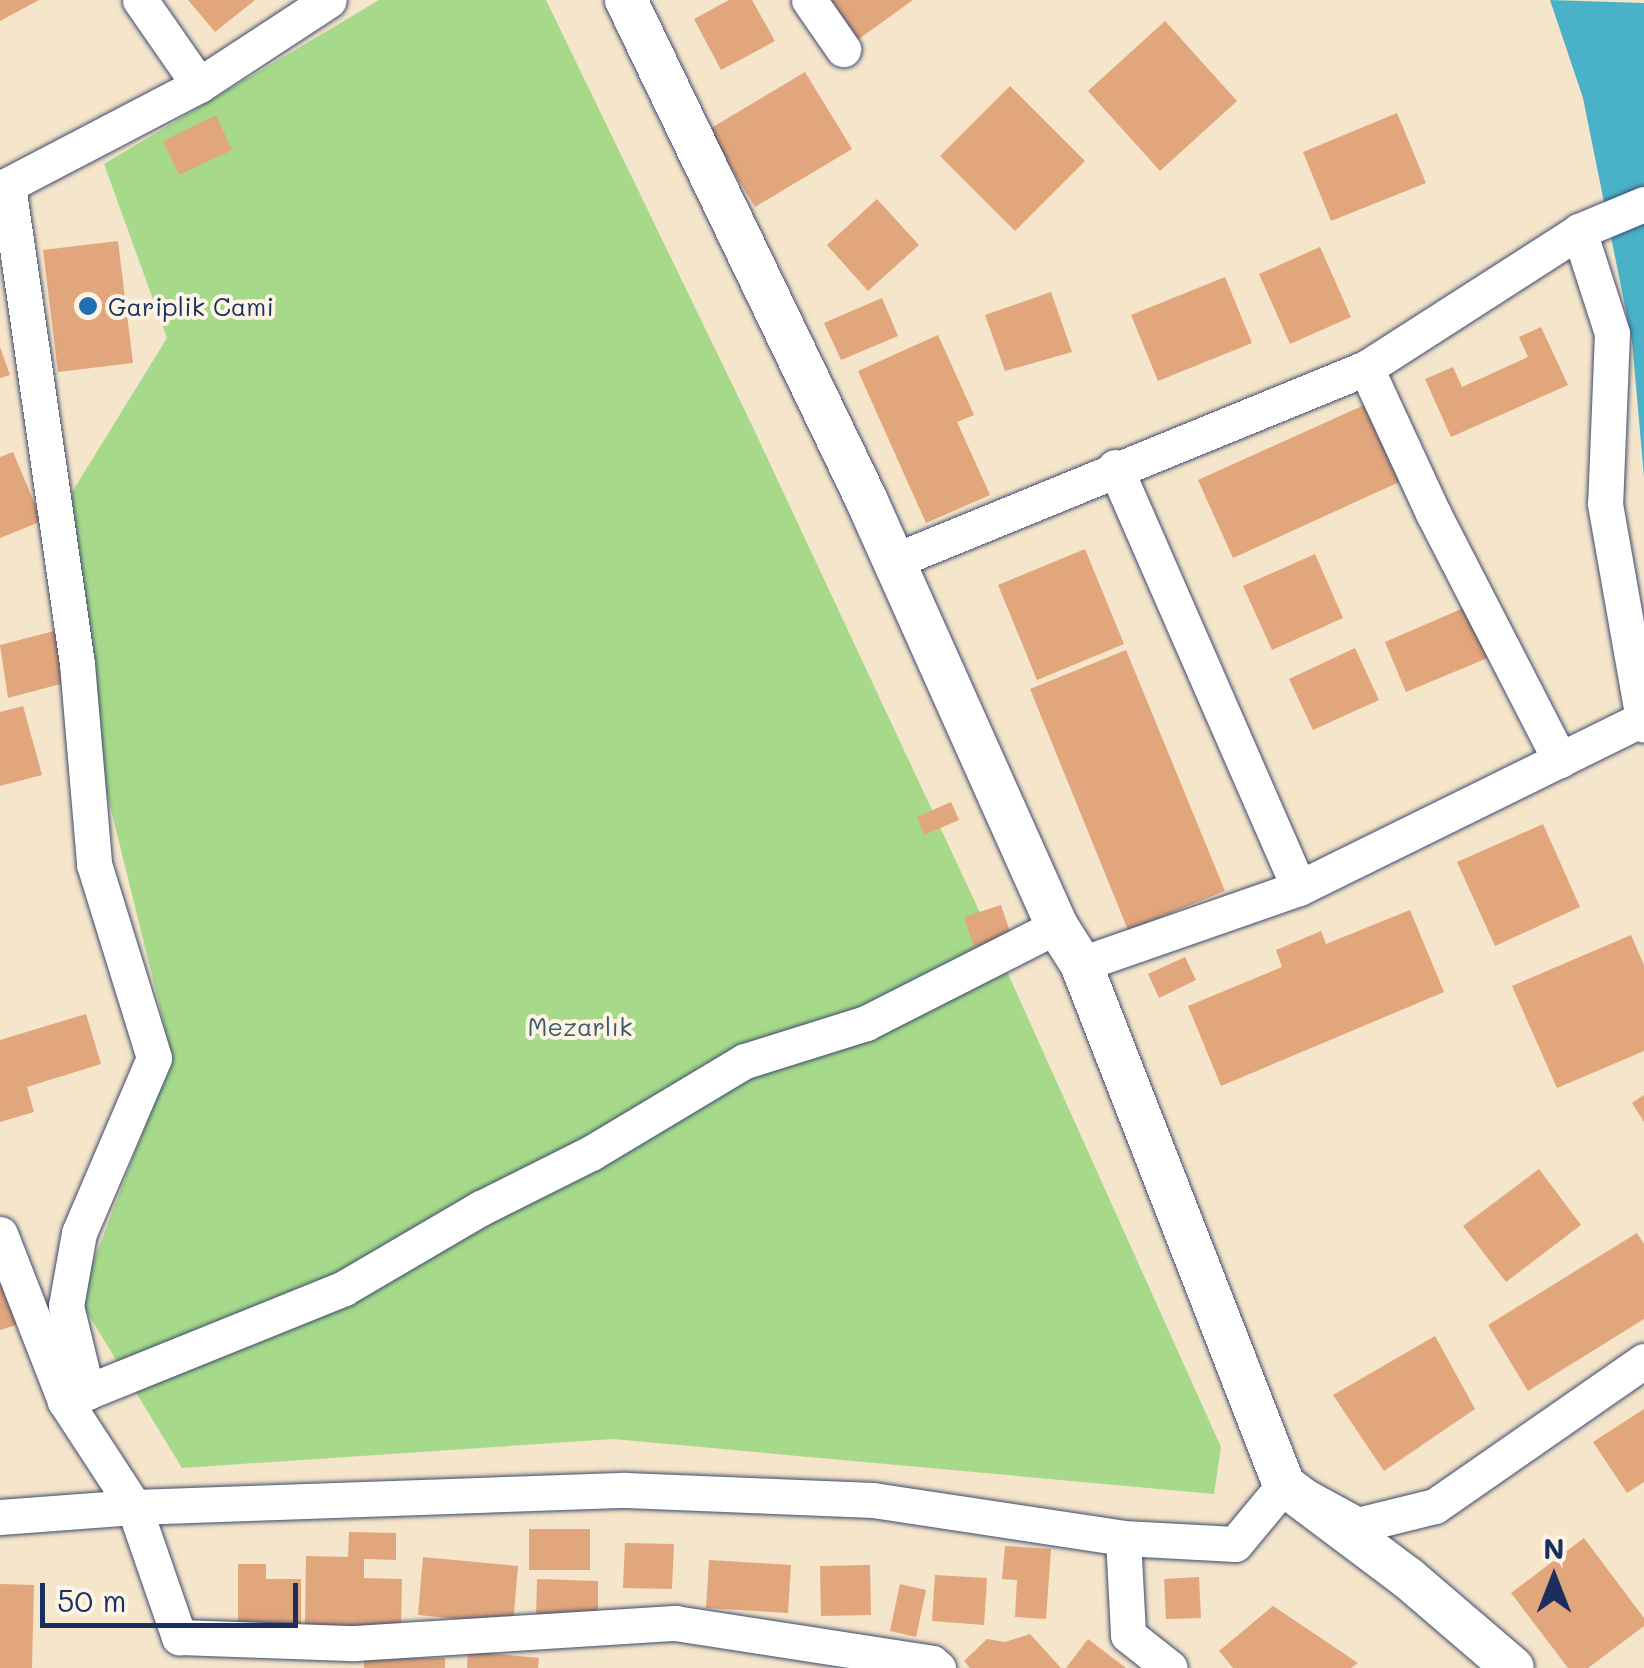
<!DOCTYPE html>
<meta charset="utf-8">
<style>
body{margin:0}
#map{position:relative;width:1644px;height:1668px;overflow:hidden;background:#f5e5ca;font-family:Mali,sans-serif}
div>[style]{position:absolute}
.green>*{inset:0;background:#a6da8a}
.water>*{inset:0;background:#4ab2c8}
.building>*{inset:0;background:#e2a67c}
.roads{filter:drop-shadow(0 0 2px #3c4a6e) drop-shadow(0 0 2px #3c4a6e)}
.minor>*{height:35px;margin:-17.5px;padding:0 17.5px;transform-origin:17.5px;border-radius:17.5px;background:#fff}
.major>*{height:42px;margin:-21px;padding:0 21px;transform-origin:21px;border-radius:21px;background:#fff}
.dots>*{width:28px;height:28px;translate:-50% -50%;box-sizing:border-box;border:5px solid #fcf5e5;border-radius:50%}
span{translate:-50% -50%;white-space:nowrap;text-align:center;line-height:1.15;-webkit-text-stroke:8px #fcf5e5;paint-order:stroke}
.poi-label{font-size:25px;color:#1b2f5e}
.left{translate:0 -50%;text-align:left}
.park-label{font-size:25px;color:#3e5a69}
.north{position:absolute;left:1504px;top:1528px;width:100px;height:100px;-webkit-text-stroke:8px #fcf5e5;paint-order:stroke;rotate:0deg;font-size:28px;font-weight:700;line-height:40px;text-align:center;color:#1b2f5e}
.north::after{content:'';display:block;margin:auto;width:35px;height:45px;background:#1b2f5e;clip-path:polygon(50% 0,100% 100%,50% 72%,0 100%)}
.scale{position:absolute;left:40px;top:1583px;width:258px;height:45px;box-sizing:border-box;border:5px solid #1b2f5e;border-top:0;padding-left:12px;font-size:30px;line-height:35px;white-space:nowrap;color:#1b2f5e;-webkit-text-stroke:8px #fcf5e5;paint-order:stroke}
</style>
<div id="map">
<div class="green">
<i style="clip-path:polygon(379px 0,546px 0,749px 419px,991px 936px,1221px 1447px,1214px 1494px,613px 1439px,182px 1468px,79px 1299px,172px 1056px,97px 753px,69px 497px,167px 338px,104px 164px)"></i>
</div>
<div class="water">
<i style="clip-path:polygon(1550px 0,1644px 3px,1644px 477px,1632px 341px,1583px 98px)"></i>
</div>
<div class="building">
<i style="clip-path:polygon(0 0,39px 0,0 21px)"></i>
<i style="clip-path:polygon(188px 0,255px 0,215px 32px)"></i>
<i style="clip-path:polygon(729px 0,752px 0,775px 41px,721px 70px,694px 19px)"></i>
<i style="clip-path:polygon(826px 0,913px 0,856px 41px)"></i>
<i style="clip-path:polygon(1165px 21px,1237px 101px,1160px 171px,1088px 91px)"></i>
<i style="clip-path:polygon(805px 72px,852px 149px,755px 207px,708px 130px)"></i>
<i style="clip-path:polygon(1010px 86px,1085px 161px,1015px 231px,940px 156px)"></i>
<i style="clip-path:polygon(1397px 113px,1426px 183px,1331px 221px,1303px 152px)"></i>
<i style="clip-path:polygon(216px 115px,232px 150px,179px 175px,163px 141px)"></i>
<i style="clip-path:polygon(877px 199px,919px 245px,868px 291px,827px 245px)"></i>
<i style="clip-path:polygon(118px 241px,133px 363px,58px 372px,43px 250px)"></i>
<i style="clip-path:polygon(1320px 247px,1351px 317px,1290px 344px,1259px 274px)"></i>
<i style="clip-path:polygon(1225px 277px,1252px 343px,1158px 381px,1131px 315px)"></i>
<i style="clip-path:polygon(1051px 292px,1072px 352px,1005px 371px,985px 315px)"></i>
<i style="clip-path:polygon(882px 298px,898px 336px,841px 360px,824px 323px)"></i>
<i style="clip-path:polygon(1541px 327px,1568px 385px,1451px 437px,1425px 379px,1453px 367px,1462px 387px,1528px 357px,1519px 337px)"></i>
<i style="clip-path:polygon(938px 335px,974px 415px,957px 422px,990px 495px,926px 523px,858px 371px)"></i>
<i style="clip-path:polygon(0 347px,10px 375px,0 378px)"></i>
<i style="clip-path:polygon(1373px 401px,1408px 478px,1233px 558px,1198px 480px)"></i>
<i style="clip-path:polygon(13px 452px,42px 521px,0 538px,0 457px)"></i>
<i style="clip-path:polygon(1085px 549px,1124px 644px,1037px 680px,998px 585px)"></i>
<i style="clip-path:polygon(1315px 554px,1343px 618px,1272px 650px,1243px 586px)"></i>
<i style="clip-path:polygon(1468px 606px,1490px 657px,1406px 692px,1385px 642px)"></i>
<i style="clip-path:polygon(54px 631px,68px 682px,8px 698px,0 645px)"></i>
<i style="clip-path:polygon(1355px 648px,1379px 700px,1313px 730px,1289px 679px)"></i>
<i style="clip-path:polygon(1126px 650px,1225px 891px,1128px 930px,1030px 689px)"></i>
<i style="clip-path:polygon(23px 706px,42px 775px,0 786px,0 712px)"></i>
<i style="clip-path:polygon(951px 802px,959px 820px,924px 835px,917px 817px)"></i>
<i style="clip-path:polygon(1543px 824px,1580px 907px,1495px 946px,1457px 862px)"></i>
<i style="clip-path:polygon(1001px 905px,1011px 935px,974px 947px,964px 917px)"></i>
<i style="clip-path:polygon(1410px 910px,1444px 992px,1221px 1086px,1188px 1006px,1282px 967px,1276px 950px,1321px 931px,1326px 944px)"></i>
<i style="clip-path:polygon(1631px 935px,1644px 965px,1644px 1051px,1557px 1088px,1512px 986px)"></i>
<i style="clip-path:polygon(1185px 957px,1196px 980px,1159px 998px,1148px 974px)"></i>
<i style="clip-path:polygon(86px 1014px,101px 1064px,27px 1087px,34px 1112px,0 1122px,0 1040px)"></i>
<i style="clip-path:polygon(1644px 1095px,1644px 1122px,1632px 1103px)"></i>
<i style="clip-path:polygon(1539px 1169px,1581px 1225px,1506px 1282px,1463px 1226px)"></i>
<i style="clip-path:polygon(1637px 1233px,1644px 1244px,1644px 1319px,1528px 1391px,1488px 1325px)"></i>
<i style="clip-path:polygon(0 1248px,22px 1323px,0 1330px)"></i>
<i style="clip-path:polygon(1435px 1336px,1475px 1409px,1384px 1471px,1333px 1395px)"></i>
<i style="clip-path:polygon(1644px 1409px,1644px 1482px,1627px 1493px,1593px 1442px)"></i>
<i style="clip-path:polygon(529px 1529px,590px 1529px,590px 1570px,529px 1570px)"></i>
<i style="clip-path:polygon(349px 1532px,396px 1533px,396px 1560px,364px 1559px,364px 1578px,402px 1579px,401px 1629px,305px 1627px,306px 1556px,348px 1557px)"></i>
<i style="clip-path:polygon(1584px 1538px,1644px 1618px,1644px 1626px,1588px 1668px,1568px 1668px,1511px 1593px)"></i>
<i style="clip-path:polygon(625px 1543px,674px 1544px,672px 1589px,623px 1588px)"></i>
<i style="clip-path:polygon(1005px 1546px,1051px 1549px,1046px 1619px,1015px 1617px,1017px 1580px,1002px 1579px)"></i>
<i style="clip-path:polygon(423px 1557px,518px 1566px,513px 1624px,418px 1615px)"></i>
<i style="clip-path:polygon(709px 1560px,791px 1565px,788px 1613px,706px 1608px)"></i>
<i style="clip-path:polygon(238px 1564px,266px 1564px,266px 1579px,301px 1579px,301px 1627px,238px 1626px)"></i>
<i style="clip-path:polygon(870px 1565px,871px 1615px,821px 1616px,820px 1566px)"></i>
<i style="clip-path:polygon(935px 1575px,987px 1578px,984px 1625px,932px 1621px)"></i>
<i style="clip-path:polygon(1199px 1577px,1201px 1618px,1166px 1619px,1164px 1579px)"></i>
<i style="clip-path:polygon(537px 1579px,598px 1581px,598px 1624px,536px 1623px)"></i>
<i style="clip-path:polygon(0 1584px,34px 1585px,32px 1668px,0 1668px)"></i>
<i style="clip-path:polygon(900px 1584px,926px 1590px,916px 1637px,890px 1631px)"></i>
<i style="clip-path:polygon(1273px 1606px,1358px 1663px,1351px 1668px,1233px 1668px,1219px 1651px)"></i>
<i style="clip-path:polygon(1030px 1634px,1061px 1668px,970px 1668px,964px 1661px,987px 1639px,1005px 1642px)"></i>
<i style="clip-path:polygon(1088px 1639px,1126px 1668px,1066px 1668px)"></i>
<i style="clip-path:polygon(468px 1651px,539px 1658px,538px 1668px,467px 1668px)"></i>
<i style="clip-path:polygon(445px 1658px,445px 1668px,364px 1668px,364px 1659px)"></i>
</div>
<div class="roads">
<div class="minor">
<i style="left:140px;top:0;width:103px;rotate:55.2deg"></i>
<i style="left:809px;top:0;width:60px;rotate:55.2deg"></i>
<i style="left:8px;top:185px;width:484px;rotate:81.8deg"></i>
<i style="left:77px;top:664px;width:201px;rotate:85.1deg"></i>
<i style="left:94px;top:864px;width:203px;rotate:72.8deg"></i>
<i style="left:154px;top:1058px;width:190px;rotate:113.2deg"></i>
<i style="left:79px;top:1233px;width:74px;rotate:100.1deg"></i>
<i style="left:66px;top:1306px;width:89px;rotate:76.3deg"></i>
<i style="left:87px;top:1392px;width:24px;rotate:158deg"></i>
<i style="left:0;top:189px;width:225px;rotate:-27.6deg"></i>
<i style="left:199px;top:85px;width:155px;rotate:-33.2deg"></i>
<i style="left:1579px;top:231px;width:107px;rotate:72.1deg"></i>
<i style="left:1612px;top:333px;width:171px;rotate:92.3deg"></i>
<i style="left:1605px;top:504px;width:224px;rotate:80deg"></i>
<i style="left:1366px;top:368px;width:160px;rotate:65.2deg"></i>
<i style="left:1433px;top:513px;width:278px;rotate:62.8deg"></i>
<i style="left:1115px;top:467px;width:459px;rotate:66.4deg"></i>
<i style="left:894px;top:561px;width:510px;rotate:-22.24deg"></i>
<i style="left:1366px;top:368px;width:253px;rotate:-32.7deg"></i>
<i style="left:1579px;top:231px;width:70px;rotate:-22.6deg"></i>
<i style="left:1081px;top:964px;width:231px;rotate:-19.2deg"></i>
<i style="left:1299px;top:888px;width:382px;rotate:-26.2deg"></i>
<i style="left:0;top:1234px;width:179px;rotate:68.7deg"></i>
<i style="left:65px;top:1401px;width:126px;rotate:56.9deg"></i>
<i style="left:134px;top:1507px;width:138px;rotate:70.9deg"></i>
<i style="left:179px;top:1637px;width:176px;rotate:2deg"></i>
<i style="left:355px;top:1643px;width:321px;rotate:-3.6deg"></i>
<i style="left:675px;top:1623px;width:260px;rotate:8.8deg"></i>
<i style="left:932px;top:1663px;width:8px;rotate:40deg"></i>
<i style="left:87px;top:1392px;width:277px;rotate:-22deg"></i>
<i style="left:344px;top:1288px;width:159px;rotate:-30.3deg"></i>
<i style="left:481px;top:1208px;width:123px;rotate:-26.6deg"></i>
<i style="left:591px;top:1153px;width:179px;rotate:-30.9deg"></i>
<i style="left:745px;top:1061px;width:127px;rotate:-17.4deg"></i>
<i style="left:866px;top:1023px;width:214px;rotate:-26.9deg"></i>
<i style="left:0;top:1517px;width:134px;rotate:-4.3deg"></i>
<i style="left:134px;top:1507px;width:492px;rotate:-2deg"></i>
<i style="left:626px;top:1490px;width:247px;rotate:2.3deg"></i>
<i style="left:873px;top:1500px;width:253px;rotate:8.6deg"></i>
<i style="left:1123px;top:1538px;width:112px;rotate:3.1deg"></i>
<i style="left:1235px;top:1544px;width:77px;rotate:-50.3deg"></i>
<i style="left:1284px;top:1485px;width:84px;rotate:28.4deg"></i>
<i style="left:1358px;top:1525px;width:79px;rotate:-13.9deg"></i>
<i style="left:1435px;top:1506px;width:254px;rotate:-34.8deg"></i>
<i style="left:1123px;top:1538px;width:97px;rotate:87deg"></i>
<i style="left:1128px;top:1635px;width:53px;rotate:38.2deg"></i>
</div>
<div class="major">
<i style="left:626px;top:0;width:554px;rotate:64.31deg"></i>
<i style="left:866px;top:499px;width:468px;rotate:65.9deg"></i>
<i style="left:1057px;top:926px;width:45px;rotate:57.7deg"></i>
<i style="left:1081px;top:964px;width:559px;rotate:68.71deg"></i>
<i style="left:1284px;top:1485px;width:155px;rotate:36.9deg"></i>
<i style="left:1408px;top:1578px;width:138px;rotate:40.6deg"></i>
</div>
</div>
<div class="dots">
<i style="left:88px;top:306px;background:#1f6fb2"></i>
</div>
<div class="poi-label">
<span class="left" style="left:108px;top:306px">Gariplik Cami</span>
</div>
<div class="park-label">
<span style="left:580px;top:1026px">Mezarlık</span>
</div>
<div class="north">N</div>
<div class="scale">50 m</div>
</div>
